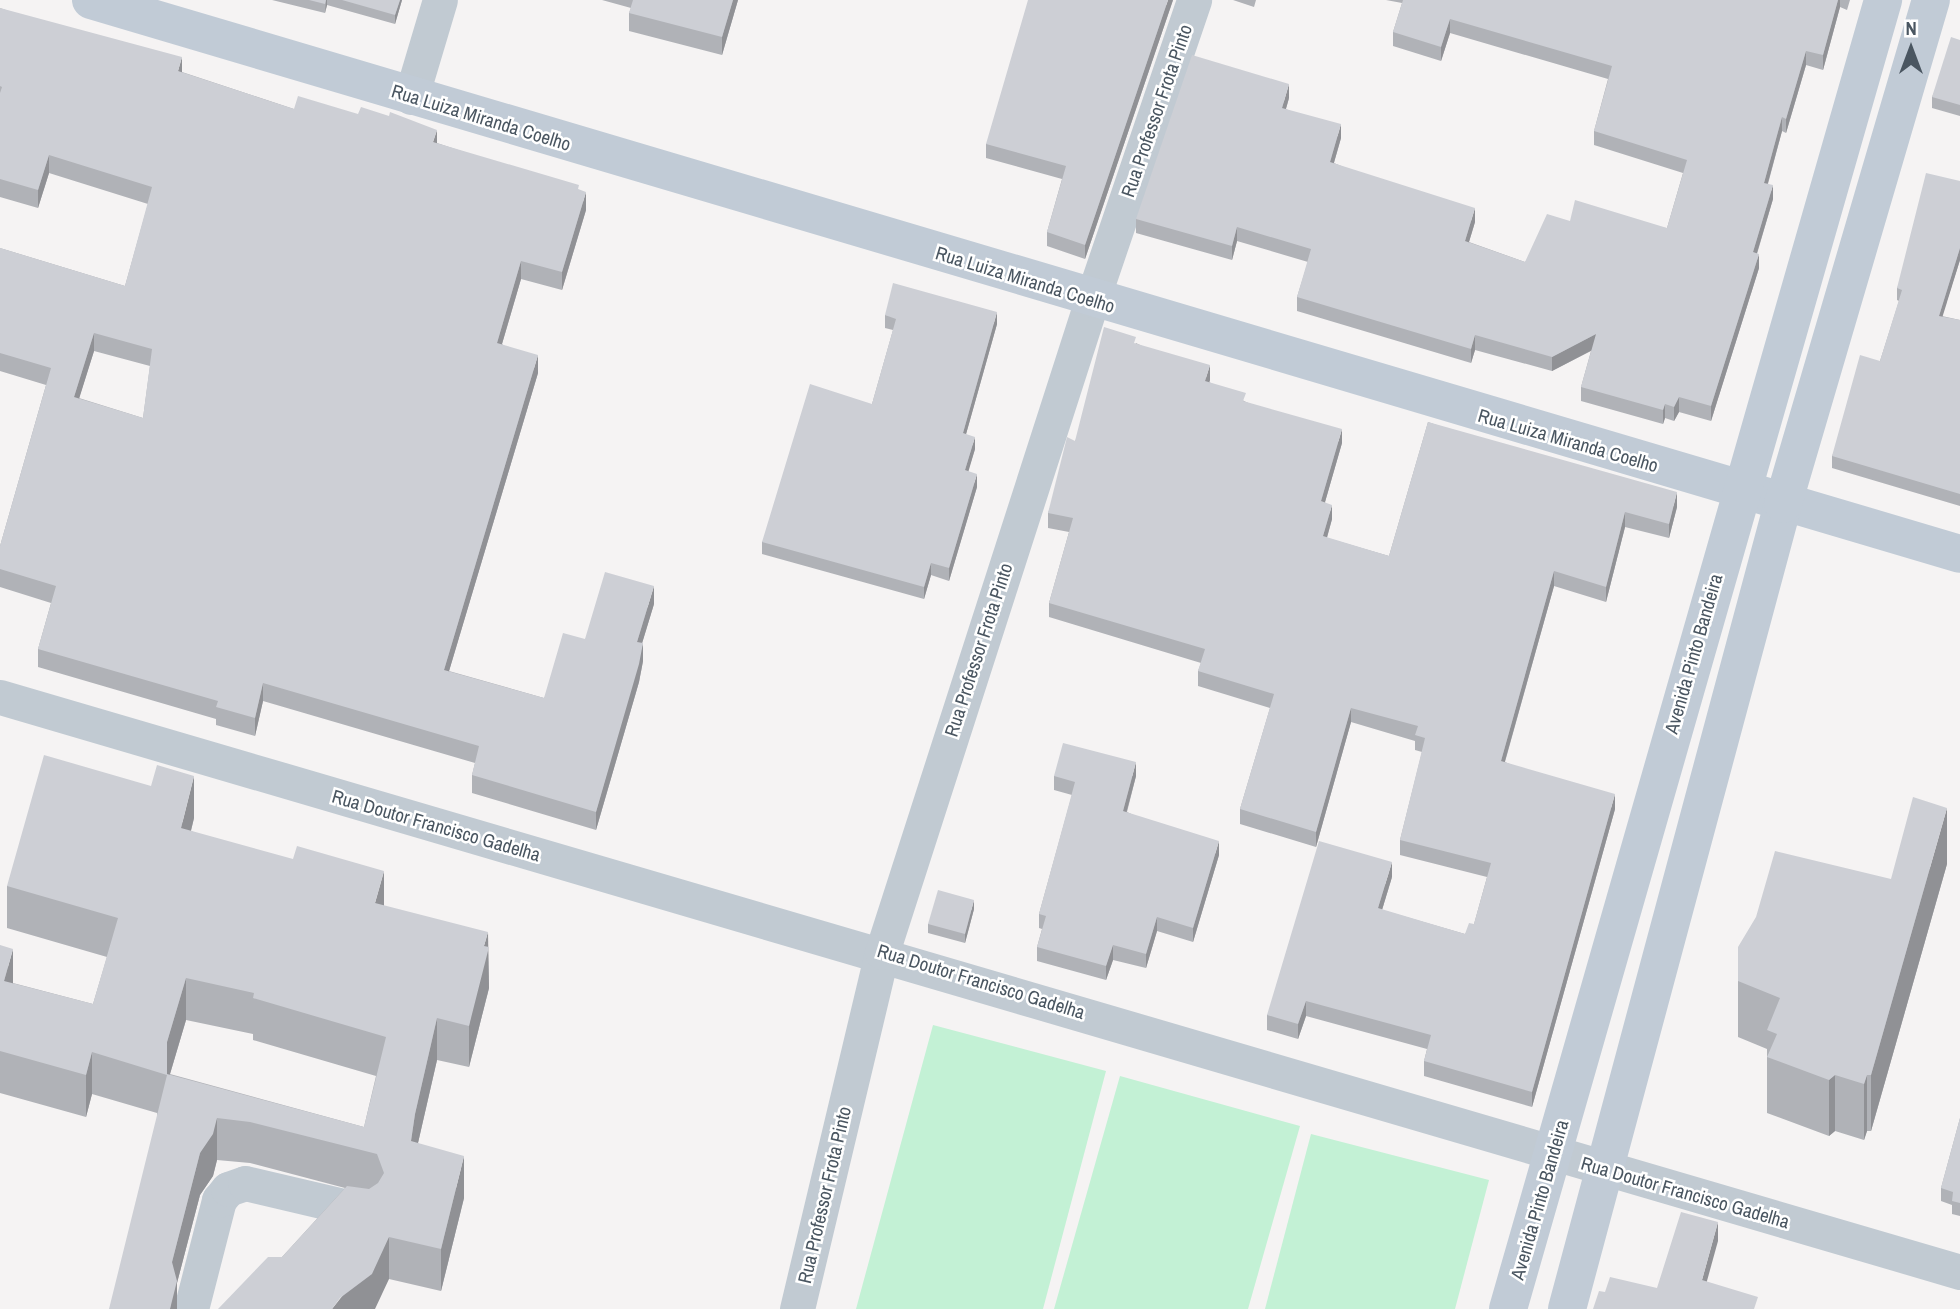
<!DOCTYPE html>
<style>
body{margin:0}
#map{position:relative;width:1960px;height:1309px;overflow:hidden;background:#f5f3f3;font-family:"Archivo Narrow",sans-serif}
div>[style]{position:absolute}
.green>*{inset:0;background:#c3f1d5}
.street>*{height:35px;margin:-17.5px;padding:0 17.5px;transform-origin:17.5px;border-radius:17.5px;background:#c1cad2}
.secondary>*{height:38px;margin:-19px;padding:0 19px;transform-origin:19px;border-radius:19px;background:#c1cbd6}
.wall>*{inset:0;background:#b0b2b7}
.shaded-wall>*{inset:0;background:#909195}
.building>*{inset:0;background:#cdcfd5}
span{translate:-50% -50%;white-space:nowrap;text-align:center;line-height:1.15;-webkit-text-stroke:5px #fff;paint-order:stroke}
.street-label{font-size:19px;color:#4a5661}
.north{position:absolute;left:1876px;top:14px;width:70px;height:70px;-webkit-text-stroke:5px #fff;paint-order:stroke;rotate:0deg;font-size:19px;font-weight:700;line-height:28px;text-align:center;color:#4a5661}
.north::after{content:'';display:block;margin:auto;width:24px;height:32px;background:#4a5661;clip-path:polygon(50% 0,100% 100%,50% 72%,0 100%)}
</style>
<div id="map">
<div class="green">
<i style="clip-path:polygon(933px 1025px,1106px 1071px,1043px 1309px,856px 1309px)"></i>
<i style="clip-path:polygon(1120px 1076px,1300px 1126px,1248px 1309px,1054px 1309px)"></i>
<i style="clip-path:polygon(1311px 1134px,1489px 1180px,1455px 1309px,1265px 1309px)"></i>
</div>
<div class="street">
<i style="left:411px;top:97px;width:101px;rotate:-73.4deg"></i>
<i style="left:0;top:697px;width:2043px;rotate:16.35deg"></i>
<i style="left:191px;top:1309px;width:113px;rotate:-75.6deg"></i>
<i style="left:219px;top:1200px;width:14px;rotate:-51deg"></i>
<i style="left:228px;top:1189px;width:18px;rotate:-19deg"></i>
<i style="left:245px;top:1183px;width:122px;rotate:13.2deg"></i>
<i style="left:797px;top:1309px;width:367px;rotate:-76.6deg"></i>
<i style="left:882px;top:952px;width:685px;rotate:-72.15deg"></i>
<i style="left:1092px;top:300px;width:317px;rotate:-71.2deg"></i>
</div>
<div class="secondary">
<i style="left:91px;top:0;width:1949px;rotate:16.51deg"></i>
<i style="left:1508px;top:1309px;width:1362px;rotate:-74.01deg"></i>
<i style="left:1567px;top:1309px;width:833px;rotate:-74.98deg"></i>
<i style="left:1783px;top:504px;width:525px;rotate:-73.64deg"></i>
</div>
<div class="wall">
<i style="clip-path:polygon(272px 0,402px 0,395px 24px,327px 5px,325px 13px)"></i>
<i style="clip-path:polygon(602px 0,738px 0,722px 55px,629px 31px,629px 13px,631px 8px)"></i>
<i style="clip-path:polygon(1173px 0,1085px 259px,1047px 246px,1047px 232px,1062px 179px,986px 158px,986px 144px)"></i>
<i style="clip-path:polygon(1233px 0,1256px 0,1254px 7px)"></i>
<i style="clip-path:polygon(1386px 0,1850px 0,1847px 10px,1840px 7px,1823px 70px,1806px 65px,1786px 133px,1782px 131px,1768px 184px,1773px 199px,1757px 254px,1759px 268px,1711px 421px,1679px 412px,1674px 421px,1665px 418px,1663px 424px,1581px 401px,1581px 387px,1591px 351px,1552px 371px,1475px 350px,1471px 363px,1297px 311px,1297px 297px,1308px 262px,1237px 241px,1232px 260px,1136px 233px,1136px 219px,1289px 98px,1286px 109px,1341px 138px,1334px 163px,1475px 222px,1469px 242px,1525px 262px,1570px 221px,1667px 228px,1683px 173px,1594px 145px,1594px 131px,1608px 79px,1450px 33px,1441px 61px,1393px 46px,1393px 32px,1402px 3px)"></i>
<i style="clip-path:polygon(evenodd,0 8px,182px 72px,294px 109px,437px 143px,579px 190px,586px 210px,562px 290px,521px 279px,502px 344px,538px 373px,449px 671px,544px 698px,585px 639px,654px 604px,642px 643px,643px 661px,639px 682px,596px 830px,472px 793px,472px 775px,475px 763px,263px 701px,255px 736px,216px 725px,216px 719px,38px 667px,38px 649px,51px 603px,0 587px,0 546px,46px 385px,0 371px,0 248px,125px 286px,148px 204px,49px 173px,38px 208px,0 197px,0 8px,94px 351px,150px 366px,143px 418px,79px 398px,94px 351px)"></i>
<i style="clip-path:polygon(1960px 40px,1960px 116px,1932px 108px,1932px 97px)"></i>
<i style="clip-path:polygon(1960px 181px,1960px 260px,1942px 316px,1960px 320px,1960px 506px,1832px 468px,1832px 456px,1880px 361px,1899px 301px,1897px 300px,1897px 288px)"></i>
<i style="clip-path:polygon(885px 315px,997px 324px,966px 434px,975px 449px,968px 471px,977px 487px,949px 581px,931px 575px,924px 599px,762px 554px,762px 542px,872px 404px,893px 330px,885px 328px)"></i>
<i style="clip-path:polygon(1136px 343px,1210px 380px,1209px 382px,1246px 402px,1342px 443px,1325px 502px,1332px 519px,1327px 538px,1389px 556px,1428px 422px,1677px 507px,1669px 538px,1625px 527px,1606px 602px,1554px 586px,1505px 762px,1615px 809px,1532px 1107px,1424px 1076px,1424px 1061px,1427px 1049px,1306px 1016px,1298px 1039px,1267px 1030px,1267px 1015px,1392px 877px,1382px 910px,1465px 934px,1474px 924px,1487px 877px,1400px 855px,1400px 840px,1422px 752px,1415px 750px,1415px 741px,1351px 722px,1316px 847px,1240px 824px,1240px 809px,1270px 708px,1198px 686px,1198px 671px,1201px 663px,1049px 617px,1049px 603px,1069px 532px,1048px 528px,1048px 513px,1075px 441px)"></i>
<i style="clip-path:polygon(1054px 776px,1136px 776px,1127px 812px,1219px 855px,1193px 942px,1157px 931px,1146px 968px,1113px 960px,1106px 980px,1037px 961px,1037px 947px,1042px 929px,1039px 928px,1039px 914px,1072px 795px,1054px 790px)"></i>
<i style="clip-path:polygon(evenodd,194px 818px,191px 831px,488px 946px,489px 988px,469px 1067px,437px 1060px,418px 1143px,464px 1198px,441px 1291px,389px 1279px,282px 1257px,345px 1188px,250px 1163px,217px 1160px,213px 1176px,200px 1195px,177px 1283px,177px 1309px,157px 1113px,92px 1094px,86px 1117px,0 1093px,0 945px,13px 983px,93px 1004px,107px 957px,7px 928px,7px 886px,194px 818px,186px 1020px,253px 1034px,253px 1040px,376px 1076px,364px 1127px,170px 1074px,186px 1020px)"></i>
<i style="clip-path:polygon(1947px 864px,1871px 1131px,1867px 1131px,1864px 1140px,1835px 1131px,1829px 1136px,1767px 1113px,1767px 1049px,1738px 1037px,1738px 981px,1891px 879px)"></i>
<i style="clip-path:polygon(974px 909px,965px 943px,928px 933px,928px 924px)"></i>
<i style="clip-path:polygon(1960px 1118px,1960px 1216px,1952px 1214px,1952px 1205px,1941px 1201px,1941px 1188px)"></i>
</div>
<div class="shaded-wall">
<i style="clip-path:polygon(326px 0,327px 0,327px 5px,325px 13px)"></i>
<i style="clip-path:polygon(400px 0,402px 0,395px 24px,395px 15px)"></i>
<i style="clip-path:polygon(733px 0,738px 0,722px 55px,722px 37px)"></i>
<i style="clip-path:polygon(1168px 0,1173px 0,1085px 259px,1085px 245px)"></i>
<i style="clip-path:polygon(1838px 0,1840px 0,1840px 7px,1823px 70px,1823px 55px)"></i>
<i style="clip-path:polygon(1450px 19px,1450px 33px,1441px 61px,1441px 47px)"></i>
<i style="clip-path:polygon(1806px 51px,1806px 65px,1786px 133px,1786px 119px)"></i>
<i style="clip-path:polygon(182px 57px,182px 75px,178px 71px)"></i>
<i style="clip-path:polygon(1289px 84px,1289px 98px,1282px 122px,1282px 108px)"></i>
<i style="clip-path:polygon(1782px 117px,1782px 131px,1764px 197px,1764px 183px)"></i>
<i style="clip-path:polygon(1341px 124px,1341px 138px,1330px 176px,1330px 162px)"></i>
<i style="clip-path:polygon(437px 130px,437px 148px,433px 142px)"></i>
<i style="clip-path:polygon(49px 155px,49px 173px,38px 208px,38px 190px)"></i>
<i style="clip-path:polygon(1773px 185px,1773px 199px,1753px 266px,1753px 252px)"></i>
<i style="clip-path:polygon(586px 192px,586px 210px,562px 290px,562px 272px)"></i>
<i style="clip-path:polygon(1475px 208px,1475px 222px,1465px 255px,1465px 241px)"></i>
<i style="clip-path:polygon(1237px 227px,1237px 241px,1232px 260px,1232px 246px)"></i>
<i style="clip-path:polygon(1960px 248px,1960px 260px,1939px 328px,1939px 316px)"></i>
<i style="clip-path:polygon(1759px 254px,1759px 268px,1711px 421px,1711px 406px)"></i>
<i style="clip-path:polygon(521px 261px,521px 279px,497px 361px,497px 343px)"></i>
<i style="clip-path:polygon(997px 312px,997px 324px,963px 445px,963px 433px)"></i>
<i style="clip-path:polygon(94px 333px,94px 351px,74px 415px,74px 397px)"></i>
<i style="clip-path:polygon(1596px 334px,1596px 348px,1552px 371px,1552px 357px)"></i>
<i style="clip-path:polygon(1475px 335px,1475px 350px,1471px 363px,1471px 349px)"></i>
<i style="clip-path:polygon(538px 355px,538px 373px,444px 688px,444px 670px)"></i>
<i style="clip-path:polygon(1210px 365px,1210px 380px,1205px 396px,1205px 381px)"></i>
<i style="clip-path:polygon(1679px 397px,1679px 412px,1674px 421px,1674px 407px)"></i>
<i style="clip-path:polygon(1665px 404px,1665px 418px,1663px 424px,1663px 410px)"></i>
<i style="clip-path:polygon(1342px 429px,1342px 443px,1321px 516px,1321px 501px)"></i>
<i style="clip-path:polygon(975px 437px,975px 449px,965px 483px,965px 470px)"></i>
<i style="clip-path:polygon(977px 474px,977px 487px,949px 581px,949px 568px)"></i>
<i style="clip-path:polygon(1677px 492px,1677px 507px,1669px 538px,1669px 524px)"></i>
<i style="clip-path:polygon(1332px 505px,1332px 519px,1323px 551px,1323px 536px)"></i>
<i style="clip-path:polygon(1625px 512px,1625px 527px,1606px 602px,1606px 587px)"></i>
<i style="clip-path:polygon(931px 563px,931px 575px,924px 599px,924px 587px)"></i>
<i style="clip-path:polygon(1554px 571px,1554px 586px,1501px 775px,1501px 761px)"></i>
<i style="clip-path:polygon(654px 586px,654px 604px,637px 660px,637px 642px)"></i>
<i style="clip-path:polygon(643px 643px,643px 661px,639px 682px,596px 830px,596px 812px)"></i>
<i style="clip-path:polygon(263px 683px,263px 701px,255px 736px,255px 718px)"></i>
<i style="clip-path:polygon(1351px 708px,1351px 722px,1316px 847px,1316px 832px)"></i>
<i style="clip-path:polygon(1136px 762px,1136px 776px,1123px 825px,1123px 811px)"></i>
<i style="clip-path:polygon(194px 776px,194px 818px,181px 870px,181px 828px)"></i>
<i style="clip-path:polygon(1615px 794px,1615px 809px,1532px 1107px,1532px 1092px)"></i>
<i style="clip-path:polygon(1947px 808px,1947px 864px,1871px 1131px,1871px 1075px)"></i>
<i style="clip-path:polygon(1219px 841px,1219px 855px,1193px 942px,1193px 928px)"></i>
<i style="clip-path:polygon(1392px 862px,1392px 877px,1378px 923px,1378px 908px)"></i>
<i style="clip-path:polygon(384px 871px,384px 913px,375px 903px)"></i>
<i style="clip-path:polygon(974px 900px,974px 909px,965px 943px,965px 934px)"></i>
<i style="clip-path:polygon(1157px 917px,1157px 931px,1146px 968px,1146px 954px)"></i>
<i style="clip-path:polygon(488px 932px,489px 988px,469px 1067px,469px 1026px,484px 946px)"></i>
<i style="clip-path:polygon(1113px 945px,1113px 960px,1106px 980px,1106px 966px)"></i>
<i style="clip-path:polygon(13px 949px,13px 991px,4px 981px)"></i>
<i style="clip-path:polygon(186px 978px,186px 1020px,167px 1084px,167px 1042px)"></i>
<i style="clip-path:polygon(1306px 1001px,1306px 1016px,1298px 1039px,1298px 1024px)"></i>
<i style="clip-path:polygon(437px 1018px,437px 1060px,415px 1156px,411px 1141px,415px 1114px)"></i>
<i style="clip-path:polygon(92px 1052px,92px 1094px,86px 1117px,86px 1075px)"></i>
<i style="clip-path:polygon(1835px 1075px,1835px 1131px,1829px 1136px,1829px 1080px)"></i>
<i style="clip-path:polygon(1867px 1075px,1867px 1131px,1864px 1140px,1864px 1084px)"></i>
<i style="clip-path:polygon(217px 1118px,217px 1160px,213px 1176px,200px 1195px,177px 1283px,177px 1309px,170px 1309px,172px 1262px,200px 1153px)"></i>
<i style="clip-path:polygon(464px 1156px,464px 1198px,441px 1291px,441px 1249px)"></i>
<i style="clip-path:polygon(1718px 1222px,1718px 1241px,1702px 1299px,1702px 1280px)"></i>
<i style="clip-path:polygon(389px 1237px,389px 1279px,375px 1309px,332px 1309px)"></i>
</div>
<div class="building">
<i style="clip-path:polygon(309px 0,326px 0,325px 4px)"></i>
<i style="clip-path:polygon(342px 0,400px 0,395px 15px)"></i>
<i style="clip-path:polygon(633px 0,733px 0,722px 37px,629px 13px)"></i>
<i style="clip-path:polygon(1028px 0,1168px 0,1085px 245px,1047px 232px,1066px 166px,986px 144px)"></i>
<i style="clip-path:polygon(1403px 0,1838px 0,1823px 55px,1806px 51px,1786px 119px,1782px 117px,1764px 183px,1773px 185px,1753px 252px,1759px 254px,1711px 406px,1679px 397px,1674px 407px,1665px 404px,1663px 410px,1581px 387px,1596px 334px,1552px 357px,1475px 335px,1471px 349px,1297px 297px,1311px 249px,1237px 227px,1232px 246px,1136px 219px,1192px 55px,1289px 84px,1282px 108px,1341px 124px,1330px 162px,1475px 208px,1465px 241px,1525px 262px,1547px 214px,1570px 221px,1575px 200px,1667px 228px,1687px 160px,1594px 131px,1612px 66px,1450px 19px,1441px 47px,1393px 32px)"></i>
<i style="clip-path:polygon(evenodd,0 8px,182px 57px,178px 71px,294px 109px,298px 96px,358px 114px,361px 107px,389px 116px,390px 112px,437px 130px,433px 142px,579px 185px,578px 189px,586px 192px,562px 272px,521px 261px,497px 343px,538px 355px,444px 670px,544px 698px,563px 633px,585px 639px,605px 572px,654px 586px,637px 642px,643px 643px,639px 664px,596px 812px,472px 775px,479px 746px,263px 683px,255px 718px,216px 707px,218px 701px,38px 649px,56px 586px,0 569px,0 546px,51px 368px,0 353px,0 248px,125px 286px,152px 187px,49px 155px,38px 190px,0 179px,0 93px,2px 87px,0 86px,0 8px,94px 333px,152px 349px,143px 418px,74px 397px,94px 333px)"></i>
<i style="clip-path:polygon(1951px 37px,1960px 40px,1960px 105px,1932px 97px)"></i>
<i style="clip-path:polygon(1926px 173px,1960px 181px,1960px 248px,1939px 316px,1960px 320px,1960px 494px,1832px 456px,1860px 355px,1880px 361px,1902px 290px,1897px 288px)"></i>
<i style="clip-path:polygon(893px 283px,997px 312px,963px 433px,975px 437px,965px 470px,977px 474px,949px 568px,931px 563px,924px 587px,762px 542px,810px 384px,872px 404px,896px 319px,885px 315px)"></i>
<i style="clip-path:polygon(1104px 327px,1136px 337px,1134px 343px,1210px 365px,1205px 381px,1246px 393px,1243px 401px,1342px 429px,1321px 501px,1332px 505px,1323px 536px,1389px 556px,1428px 422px,1677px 492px,1669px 524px,1625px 512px,1606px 587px,1554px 571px,1501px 761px,1615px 794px,1532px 1092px,1424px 1061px,1431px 1035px,1306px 1001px,1298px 1024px,1267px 1015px,1319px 841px,1392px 862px,1378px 908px,1465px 934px,1469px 923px,1474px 924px,1491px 863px,1400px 840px,1425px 738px,1415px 735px,1418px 726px,1351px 708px,1316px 832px,1240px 809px,1274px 694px,1198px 671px,1205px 649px,1049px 603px,1073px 518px,1048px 513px,1067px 437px,1075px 441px)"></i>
<i style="clip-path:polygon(1063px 743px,1136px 762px,1123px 811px,1219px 841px,1193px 928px,1157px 917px,1146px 954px,1113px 945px,1106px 966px,1037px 947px,1046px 916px,1039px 914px,1075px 782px,1054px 776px)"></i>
<i style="clip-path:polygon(evenodd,44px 755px,151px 786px,157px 765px,194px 776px,181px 828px,293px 859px,297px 846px,384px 871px,375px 903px,488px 932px,484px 946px,489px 947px,469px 1026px,437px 1018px,415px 1114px,411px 1141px,464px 1156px,441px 1249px,389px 1237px,372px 1274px,340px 1298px,332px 1309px,218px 1309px,268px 1257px,282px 1257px,347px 1186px,369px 1189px,378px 1183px,384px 1173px,377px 1154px,250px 1122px,217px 1118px,213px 1134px,200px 1153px,172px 1262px,177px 1281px,170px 1309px,109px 1309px,167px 1075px,92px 1052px,86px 1075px,0 1051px,0 945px,13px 949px,4px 981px,93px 1004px,118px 918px,7px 886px,44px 755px,186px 978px,254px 993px,253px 998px,386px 1037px,364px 1127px,167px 1074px,167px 1042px,186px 978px)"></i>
<i style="clip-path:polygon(1913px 797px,1947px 808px,1871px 1075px,1867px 1075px,1864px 1084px,1835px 1075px,1829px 1080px,1767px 1057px,1777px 1034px,1767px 1030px,1780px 998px,1738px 981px,1738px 947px,1756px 917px,1775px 851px,1891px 879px)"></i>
<i style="clip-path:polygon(938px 890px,974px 900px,965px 934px,928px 924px)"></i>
<i style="clip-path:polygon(1960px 1118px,1960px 1203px,1952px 1201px,1953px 1192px,1941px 1188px)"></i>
<i style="clip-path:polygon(1681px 1212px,1718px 1222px,1702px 1280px,1758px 1297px,1754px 1309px,1593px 1309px,1599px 1291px,1605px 1292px,1610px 1277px,1657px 1288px)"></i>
</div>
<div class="street-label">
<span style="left:1157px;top:111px;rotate:-71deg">Rua Professor Frota Pinto</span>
<span style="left:481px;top:118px;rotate:17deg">Rua Luiza Miranda Coelho</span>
<span style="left:1025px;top:280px;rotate:17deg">Rua Luiza Miranda Coelho</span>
<span style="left:1568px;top:441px;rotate:16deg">Rua Luiza Miranda Coelho</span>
<span style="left:979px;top:650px;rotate:-72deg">Rua Professor Frota Pinto</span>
<span style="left:1694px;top:654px;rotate:-74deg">Avenida Pinto Bandeira</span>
<span style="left:436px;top:826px;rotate:16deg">Rua Doutor Francisco Gadelha</span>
<span style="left:981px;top:982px;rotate:17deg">Rua Doutor Francisco Gadelha</span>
<span style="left:1685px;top:1193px;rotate:16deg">Rua Doutor Francisco Gadelha</span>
<span style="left:825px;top:1195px;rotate:-77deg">Rua Professor Frota Pinto</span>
<span style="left:1540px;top:1200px;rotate:-74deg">Avenida Pinto Bandeira</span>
</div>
<div class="north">N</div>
</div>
